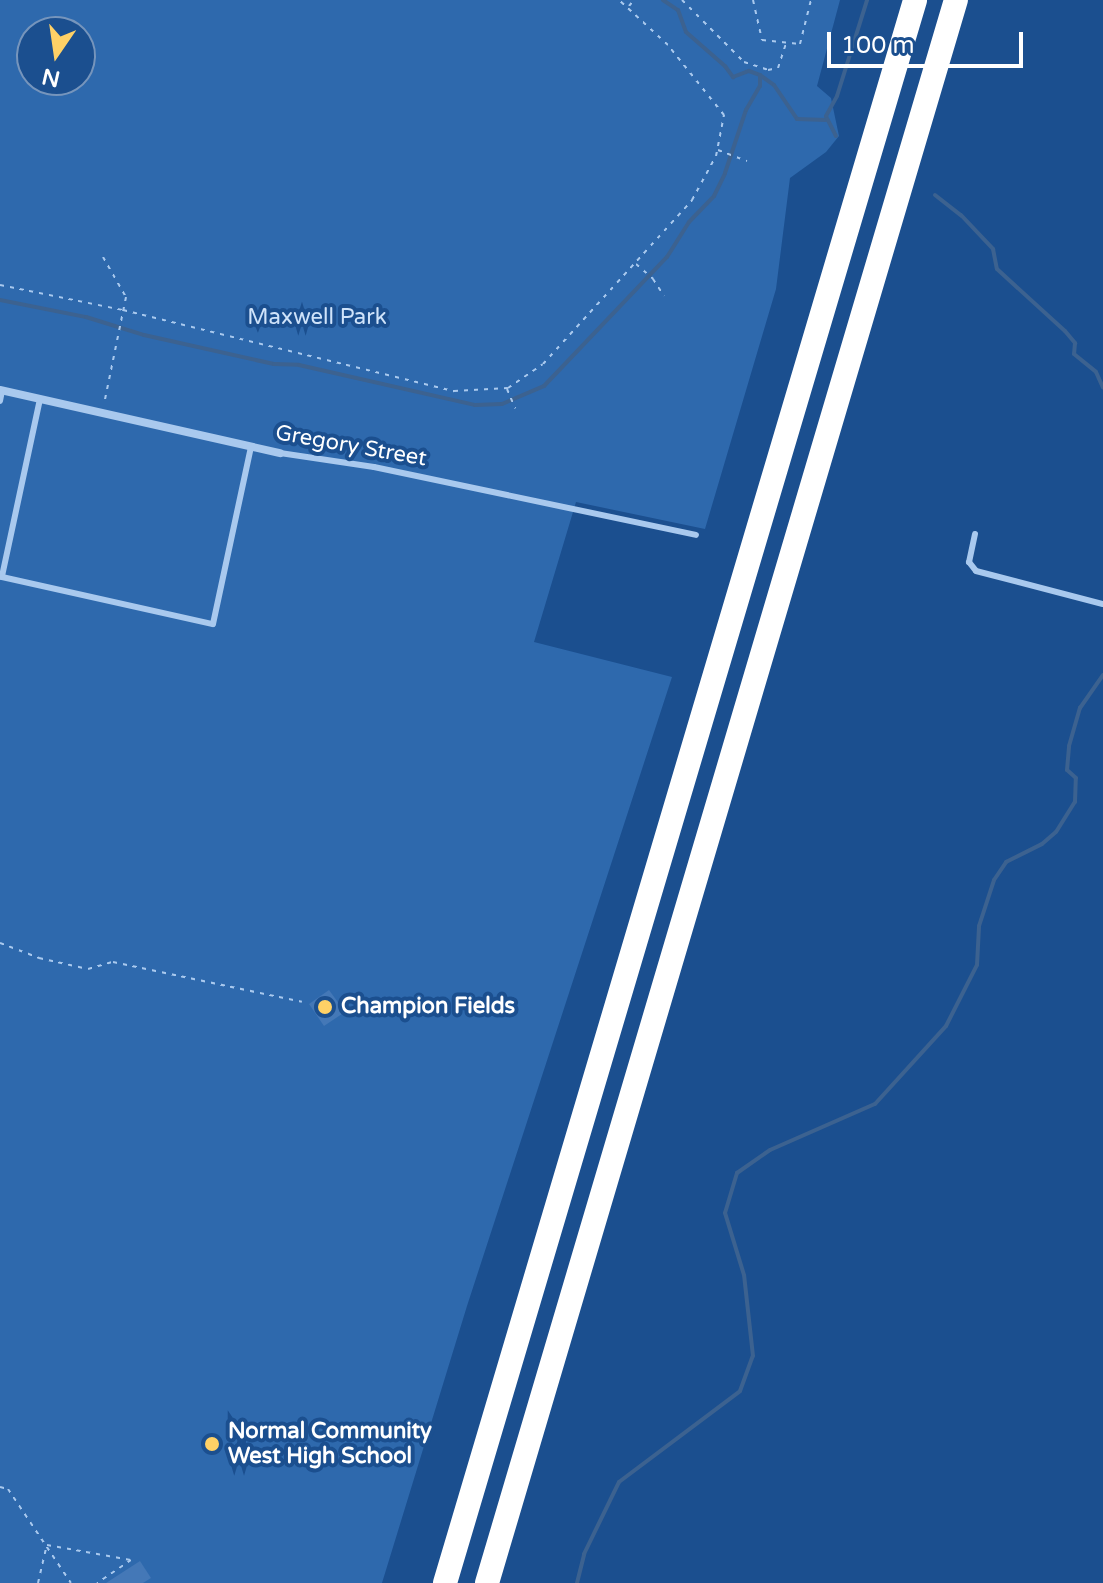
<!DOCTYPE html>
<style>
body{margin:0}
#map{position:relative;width:1103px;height:1583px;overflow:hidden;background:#1b4f8f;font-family:"Varela Round",sans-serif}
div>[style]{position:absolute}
.green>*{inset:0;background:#2e69ad}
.stream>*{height:4px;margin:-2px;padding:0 2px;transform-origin:2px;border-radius:2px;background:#3c6290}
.building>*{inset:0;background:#4478b7}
.path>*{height:2px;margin-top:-1px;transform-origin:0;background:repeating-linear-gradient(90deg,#a9c9ee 0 4px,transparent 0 10px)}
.service>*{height:6px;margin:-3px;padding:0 3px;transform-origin:3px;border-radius:3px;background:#a9c9ee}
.minor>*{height:8px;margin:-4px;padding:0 4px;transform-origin:4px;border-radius:4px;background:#a9c9ee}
.motorway>*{height:24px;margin:-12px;padding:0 12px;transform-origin:12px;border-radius:12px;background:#fff}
.dots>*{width:22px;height:22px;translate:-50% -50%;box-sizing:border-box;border:4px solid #1b4f8f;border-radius:50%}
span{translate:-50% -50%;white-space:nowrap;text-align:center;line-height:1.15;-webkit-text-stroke:8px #1b4f8f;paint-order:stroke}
.park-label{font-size:22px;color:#cfe3fa}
.street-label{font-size:22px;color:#fff}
.poi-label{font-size:22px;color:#fff;font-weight:700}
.left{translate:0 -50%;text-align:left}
.north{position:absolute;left:16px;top:16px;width:80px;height:80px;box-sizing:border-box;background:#1b4f8f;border:2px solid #7695bc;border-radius:50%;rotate:193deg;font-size:22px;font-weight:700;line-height:32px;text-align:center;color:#fff}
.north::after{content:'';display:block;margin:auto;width:28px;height:36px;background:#ffd166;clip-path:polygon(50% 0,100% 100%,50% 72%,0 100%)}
.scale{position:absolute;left:827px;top:32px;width:196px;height:36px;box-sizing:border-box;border:4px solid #fff;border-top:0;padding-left:10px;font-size:24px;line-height:28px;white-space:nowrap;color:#fff;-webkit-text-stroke:6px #1b4f8f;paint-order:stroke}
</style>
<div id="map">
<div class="green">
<i style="clip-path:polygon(evenodd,0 0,840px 0,817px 86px,831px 98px,839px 136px,826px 152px,790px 178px,776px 289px,705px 529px,576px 502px,534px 642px,672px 677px,467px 1306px,382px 1583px,0 1583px,0 0,32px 32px,80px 32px,80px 80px,32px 80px,32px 32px)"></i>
</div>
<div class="stream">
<i style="left:663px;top:0;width:18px;rotate:34deg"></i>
<i style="left:678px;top:10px;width:23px;rotate:70deg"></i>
<i style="left:686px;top:32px;width:52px;rotate:41.1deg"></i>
<i style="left:725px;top:66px;width:14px;rotate:54deg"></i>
<i style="left:733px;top:77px;width:17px;rotate:-21deg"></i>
<i style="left:749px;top:71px;width:12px;rotate:20deg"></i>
<i style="left:760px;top:75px;width:17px;rotate:36deg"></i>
<i style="left:774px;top:85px;width:41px;rotate:55.9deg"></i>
<i style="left:797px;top:119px;width:29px;rotate:2deg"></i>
<i style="left:836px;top:136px;width:22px;rotate:-117deg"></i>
<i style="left:826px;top:116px;width:23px;rotate:-61deg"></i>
<i style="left:837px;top:96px;width:101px;rotate:-72.6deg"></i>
<i style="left:935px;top:195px;width:33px;rotate:38deg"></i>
<i style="left:961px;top:215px;width:47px;rotate:46.7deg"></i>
<i style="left:993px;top:249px;width:20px;rotate:79deg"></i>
<i style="left:997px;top:269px;width:92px;rotate:42.4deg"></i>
<i style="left:1065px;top:331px;width:16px;rotate:50deg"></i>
<i style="left:1075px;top:343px;width:11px;rotate:95deg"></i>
<i style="left:1074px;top:354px;width:28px;rotate:39deg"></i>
<i style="left:1096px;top:372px;width:17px;rotate:66deg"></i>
<i style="left:0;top:300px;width:88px;rotate:11.2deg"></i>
<i style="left:86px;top:317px;width:61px;rotate:17.2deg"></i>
<i style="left:144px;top:335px;width:133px;rotate:12.6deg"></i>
<i style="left:274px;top:364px;width:25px;rotate:2deg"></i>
<i style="left:299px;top:365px;width:180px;rotate:12.8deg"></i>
<i style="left:475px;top:405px;width:27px;rotate:-2deg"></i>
<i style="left:502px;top:404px;width:46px;rotate:-23.2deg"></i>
<i style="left:544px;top:386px;width:178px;rotate:-46.4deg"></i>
<i style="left:667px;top:257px;width:41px;rotate:-57.8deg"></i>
<i style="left:689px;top:222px;width:36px;rotate:-46deg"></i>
<i style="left:714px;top:196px;width:25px;rotate:-64deg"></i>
<i style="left:725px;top:173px;width:66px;rotate:-71.6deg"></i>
<i style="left:746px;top:110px;width:28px;rotate:-60deg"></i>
<i style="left:760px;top:86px;width:11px;rotate:-90deg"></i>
<i style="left:577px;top:1583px;width:30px;rotate:-76deg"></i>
<i style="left:584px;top:1554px;width:80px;rotate:-64.1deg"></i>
<i style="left:619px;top:1482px;width:151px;rotate:-36.9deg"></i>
<i style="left:740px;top:1391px;width:37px;rotate:-70deg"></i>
<i style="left:753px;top:1356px;width:81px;rotate:-96.3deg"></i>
<i style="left:744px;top:1275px;width:65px;rotate:-107deg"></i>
<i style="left:725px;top:1213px;width:42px;rotate:-73.3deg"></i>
<i style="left:737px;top:1173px;width:40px;rotate:-34.9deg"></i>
<i style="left:770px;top:1150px;width:115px;rotate:-23.7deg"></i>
<i style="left:875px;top:1104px;width:105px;rotate:-47.7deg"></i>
<i style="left:946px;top:1026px;width:68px;rotate:-63.1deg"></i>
<i style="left:977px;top:965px;width:39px;rotate:-87deg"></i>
<i style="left:979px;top:926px;width:48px;rotate:-71.9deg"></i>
<i style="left:994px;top:880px;width:22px;rotate:-56deg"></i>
<i style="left:1006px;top:862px;width:40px;rotate:-26.6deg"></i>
<i style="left:1042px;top:844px;width:18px;rotate:-41deg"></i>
<i style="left:1056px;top:832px;width:36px;rotate:-58deg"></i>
<i style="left:1075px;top:802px;width:24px;rotate:-88deg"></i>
<i style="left:1076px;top:778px;width:12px;rotate:-138deg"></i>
<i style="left:1067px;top:770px;width:24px;rotate:-85deg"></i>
<i style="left:1069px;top:746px;width:40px;rotate:-74deg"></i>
<i style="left:1080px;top:708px;width:40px;rotate:-55.1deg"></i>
</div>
<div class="building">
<i style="clip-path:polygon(329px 990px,345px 1012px,324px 1026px,309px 1004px)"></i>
<i style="clip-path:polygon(140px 1561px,151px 1578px,143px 1583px,106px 1583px)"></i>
</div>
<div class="path">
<i style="left:682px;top:0;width:88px;rotate:45deg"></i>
<i style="left:744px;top:62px;width:25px;rotate:18deg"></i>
<i style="left:768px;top:70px;width:10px;rotate:-11deg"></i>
<i style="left:778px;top:68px;width:26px;rotate:-72deg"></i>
<i style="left:753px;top:0;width:41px;rotate:77.3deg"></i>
<i style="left:762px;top:40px;width:38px;rotate:6deg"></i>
<i style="left:800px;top:44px;width:45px;rotate:-76deg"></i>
<i style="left:629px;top:6px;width:8px;rotate:-50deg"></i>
<i style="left:718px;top:150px;width:31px;rotate:21deg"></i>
<i style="left:103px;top:257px;width:46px;rotate:60.1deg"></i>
<i style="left:126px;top:297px;width:109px;rotate:101.6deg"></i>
<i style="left:636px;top:264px;width:23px;rotate:41deg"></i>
<i style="left:653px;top:279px;width:20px;rotate:57deg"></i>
<i style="left:0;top:285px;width:126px;rotate:11.5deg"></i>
<i style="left:123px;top:310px;width:341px;rotate:13.8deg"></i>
<i style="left:454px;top:391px;width:54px;rotate:-3.2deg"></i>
<i style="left:508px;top:388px;width:42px;rotate:-34.4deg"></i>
<i style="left:543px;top:364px;width:222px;rotate:-47.7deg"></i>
<i style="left:692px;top:200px;width:50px;rotate:-61.4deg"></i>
<i style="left:716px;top:156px;width:42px;rotate:-79deg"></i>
<i style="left:724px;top:115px;width:90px;rotate:-128.7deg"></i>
<i style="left:668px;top:45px;width:67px;rotate:-137.4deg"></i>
<i style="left:507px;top:389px;width:21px;rotate:67deg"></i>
<i style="left:0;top:943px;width:42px;rotate:21deg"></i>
<i style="left:39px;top:958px;width:50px;rotate:12.7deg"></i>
<i style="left:88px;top:969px;width:26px;rotate:-16deg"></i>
<i style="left:113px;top:962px;width:193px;rotate:11.9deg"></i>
<i style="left:0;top:1487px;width:8px;rotate:14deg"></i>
<i style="left:8px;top:1489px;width:113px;rotate:56.2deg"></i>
<i style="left:38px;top:1583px;width:39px;rotate:-77deg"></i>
<i style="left:47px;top:1545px;width:85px;rotate:10.1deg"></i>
<i style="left:131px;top:1560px;width:41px;rotate:145.9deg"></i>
</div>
<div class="service">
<i style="left:40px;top:399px;width:182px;rotate:102.1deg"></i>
<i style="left:2px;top:577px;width:216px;rotate:12.6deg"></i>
<i style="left:213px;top:624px;width:182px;rotate:-77.9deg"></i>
<i style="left:0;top:401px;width:10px;rotate:-79deg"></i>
<i style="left:280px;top:453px;width:95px;rotate:8.5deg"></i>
<i style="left:374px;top:467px;width:329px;rotate:11.9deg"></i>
<i style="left:975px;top:534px;width:29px;rotate:102deg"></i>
<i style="left:969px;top:562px;width:11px;rotate:52deg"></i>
<i style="left:976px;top:571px;width:131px;rotate:14.6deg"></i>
</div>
<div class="minor">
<i style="left:0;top:390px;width:287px;rotate:12.7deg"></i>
</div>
<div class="motorway">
<i style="left:445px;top:1583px;width:1651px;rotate:-73.46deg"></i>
<i style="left:487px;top:1583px;width:1651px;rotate:-73.5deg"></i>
</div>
<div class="dots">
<i style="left:325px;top:1007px;background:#ffd166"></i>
<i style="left:212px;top:1444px;background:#ffd166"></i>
</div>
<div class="park-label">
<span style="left:317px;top:318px">Maxwell Park</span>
</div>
<div class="street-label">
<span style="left:351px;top:446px;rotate:10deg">Gregory Street</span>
</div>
<div class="poi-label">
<span class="left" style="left:341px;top:1007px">Champion Fields</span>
<span class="left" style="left:228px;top:1444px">Normal Community<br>West High School</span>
</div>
<div class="north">N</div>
<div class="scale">100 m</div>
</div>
